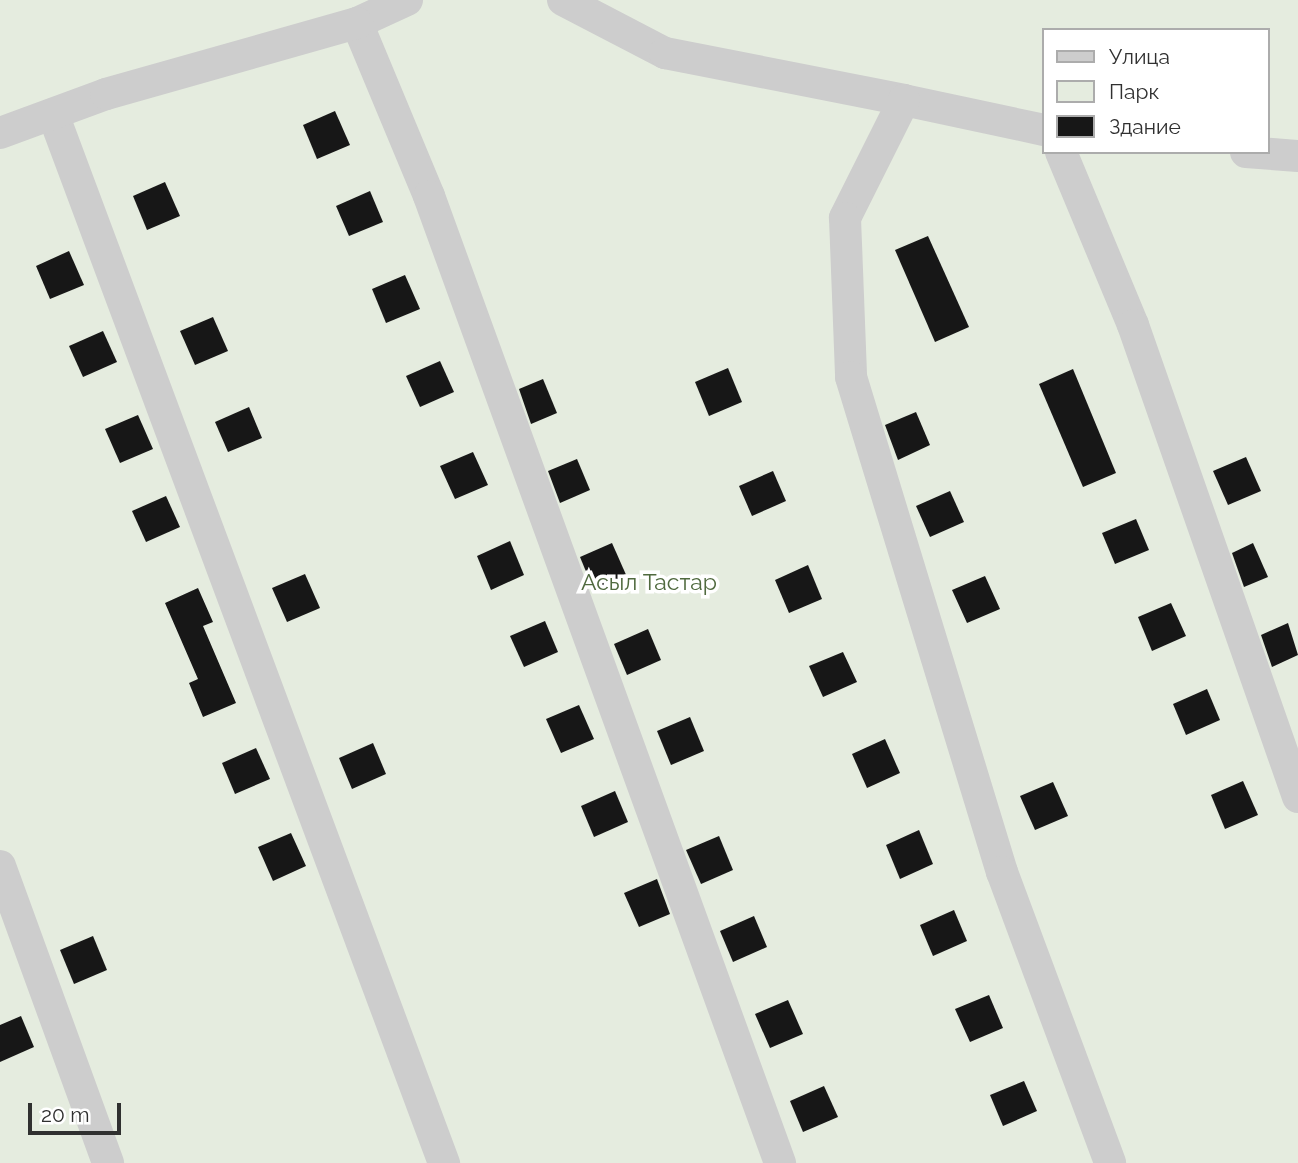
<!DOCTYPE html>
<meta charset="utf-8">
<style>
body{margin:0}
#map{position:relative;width:1298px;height:1163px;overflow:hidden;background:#fff;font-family:Raleway,sans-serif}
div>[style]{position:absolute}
.green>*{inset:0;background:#e5ecdf}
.building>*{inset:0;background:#171717}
.street>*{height:32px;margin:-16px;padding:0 16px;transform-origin:16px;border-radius:16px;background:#cdcdcd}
span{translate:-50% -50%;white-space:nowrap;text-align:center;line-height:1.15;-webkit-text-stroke:7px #fff;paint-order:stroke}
.park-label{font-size:23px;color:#506a3f}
.legend{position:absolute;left:1042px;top:28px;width:228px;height:126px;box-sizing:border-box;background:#fff;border:2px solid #acacac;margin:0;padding:9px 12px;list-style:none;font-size:21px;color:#303030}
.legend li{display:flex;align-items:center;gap:14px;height:35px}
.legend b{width:35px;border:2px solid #acacac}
.scale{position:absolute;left:28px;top:1103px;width:93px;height:32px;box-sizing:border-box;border:4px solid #303030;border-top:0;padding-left:9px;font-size:21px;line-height:24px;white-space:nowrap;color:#303030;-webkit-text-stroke:5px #fff;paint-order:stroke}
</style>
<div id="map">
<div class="green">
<i style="clip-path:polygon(evenodd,0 0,1298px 0,1298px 1163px,0 1163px,0 0,1044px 30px,1268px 30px,1268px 152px,1044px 152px,1044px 30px)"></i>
</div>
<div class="building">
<i style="clip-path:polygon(335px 111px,350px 145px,317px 159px,303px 125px)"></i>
<i style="clip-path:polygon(165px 182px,180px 216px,147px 230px,133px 196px)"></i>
<i style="clip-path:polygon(370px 191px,383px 222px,349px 236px,336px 206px)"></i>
<i style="clip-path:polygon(928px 236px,969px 327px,935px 342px,895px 250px)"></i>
<i style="clip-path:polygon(69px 251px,84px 285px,50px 299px,36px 266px)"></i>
<i style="clip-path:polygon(405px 275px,420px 309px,386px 323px,372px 289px)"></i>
<i style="clip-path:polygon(213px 317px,228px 351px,195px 365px,180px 331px)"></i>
<i style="clip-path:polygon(103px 331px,117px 362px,83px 377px,69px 346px)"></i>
<i style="clip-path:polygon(440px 361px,454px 392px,420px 407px,406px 376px)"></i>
<i style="clip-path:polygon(728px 368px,742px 402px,709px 416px,695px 382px)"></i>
<i style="clip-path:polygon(1073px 369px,1116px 473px,1083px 487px,1039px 384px)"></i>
<i style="clip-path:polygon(543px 379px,557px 413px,531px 424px,519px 389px)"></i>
<i style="clip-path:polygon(249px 407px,262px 438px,228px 452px,215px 422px)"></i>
<i style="clip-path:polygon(916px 412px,930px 445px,898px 460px,885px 425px)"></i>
<i style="clip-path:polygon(138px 415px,153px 449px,120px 463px,105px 429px)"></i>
<i style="clip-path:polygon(473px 452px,488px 485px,455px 499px,440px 466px)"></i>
<i style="clip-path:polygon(1246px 457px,1261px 491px,1228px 505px,1213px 471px)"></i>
<i style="clip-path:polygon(577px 459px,590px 490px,560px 503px,548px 471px)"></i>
<i style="clip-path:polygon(773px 471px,786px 501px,752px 516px,739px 486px)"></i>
<i style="clip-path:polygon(950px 491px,964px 522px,930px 537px,916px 506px)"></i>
<i style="clip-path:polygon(166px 496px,180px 527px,146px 542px,132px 511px)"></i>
<i style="clip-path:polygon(1136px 519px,1149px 550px,1115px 564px,1102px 533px)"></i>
<i style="clip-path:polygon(510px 541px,524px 575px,491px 590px,477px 556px)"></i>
<i style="clip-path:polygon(612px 543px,627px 577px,594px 591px,580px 557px)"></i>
<i style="clip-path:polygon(1253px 543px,1268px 577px,1244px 587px,1232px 553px)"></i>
<i style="clip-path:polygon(808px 565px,822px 599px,789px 613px,775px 580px)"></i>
<i style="clip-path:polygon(305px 574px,320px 608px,287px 622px,272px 588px)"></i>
<i style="clip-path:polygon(985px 576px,1000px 609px,967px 623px,952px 590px)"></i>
<i style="clip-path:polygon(198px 588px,213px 622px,203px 626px,236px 703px,203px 717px,189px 683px,198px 679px,165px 603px)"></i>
<i style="clip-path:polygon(1171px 603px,1186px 636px,1152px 651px,1138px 617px)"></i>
<i style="clip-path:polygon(545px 621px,558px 652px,524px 667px,510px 636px)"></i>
<i style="clip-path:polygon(1288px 623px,1298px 655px,1272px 667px,1261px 635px)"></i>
<i style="clip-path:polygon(648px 629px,661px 660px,627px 675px,614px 644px)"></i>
<i style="clip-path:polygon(843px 652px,857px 682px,823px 697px,809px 666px)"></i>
<i style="clip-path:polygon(1207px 689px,1220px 720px,1186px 735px,1173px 704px)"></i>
<i style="clip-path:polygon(579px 705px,594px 739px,561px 753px,546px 719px)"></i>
<i style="clip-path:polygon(690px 717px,704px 751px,671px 765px,657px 731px)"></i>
<i style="clip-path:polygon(885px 739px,900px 773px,867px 788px,852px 754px)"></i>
<i style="clip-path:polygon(373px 743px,386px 774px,352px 789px,339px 758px)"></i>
<i style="clip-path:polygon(256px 748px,270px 779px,235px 794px,222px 763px)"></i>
<i style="clip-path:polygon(1243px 781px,1258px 815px,1225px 829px,1211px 795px)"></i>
<i style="clip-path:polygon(1053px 782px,1068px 816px,1035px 830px,1020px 796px)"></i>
<i style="clip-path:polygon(615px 791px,628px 822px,594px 837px,581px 806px)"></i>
<i style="clip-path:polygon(919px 830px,933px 864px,900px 879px,886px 845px)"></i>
<i style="clip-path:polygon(291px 833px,306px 866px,273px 881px,258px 847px)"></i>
<i style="clip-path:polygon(719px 836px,733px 870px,701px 884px,686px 850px)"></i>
<i style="clip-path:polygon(657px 879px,670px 914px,639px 927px,624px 893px)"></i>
<i style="clip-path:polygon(954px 910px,967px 941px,933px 956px,920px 925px)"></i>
<i style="clip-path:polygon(754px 916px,767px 947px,733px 962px,720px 931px)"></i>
<i style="clip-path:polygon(93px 936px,107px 970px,74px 984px,60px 950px)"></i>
<i style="clip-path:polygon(989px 995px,1003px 1028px,970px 1042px,955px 1009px)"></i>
<i style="clip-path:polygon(788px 1000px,803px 1034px,770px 1048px,755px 1014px)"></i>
<i style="clip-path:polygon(21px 1016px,34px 1047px,0 1062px,0 1025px)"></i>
<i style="clip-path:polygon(1024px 1081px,1037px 1111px,1003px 1126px,990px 1095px)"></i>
<i style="clip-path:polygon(824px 1086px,838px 1117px,803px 1132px,790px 1101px)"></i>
</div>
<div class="street">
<i style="left:407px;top:0;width:55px;rotate:155.3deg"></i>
<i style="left:357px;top:23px;width:187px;rotate:67.4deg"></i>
<i style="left:429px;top:196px;width:1029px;rotate:70.05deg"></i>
<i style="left:563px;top:0;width:115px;rotate:27.5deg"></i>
<i style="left:665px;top:53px;width:244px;rotate:11.1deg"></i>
<i style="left:53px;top:114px;width:1120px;rotate:69.56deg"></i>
<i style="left:1044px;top:130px;width:143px;rotate:-167.9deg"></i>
<i style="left:904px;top:100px;width:132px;rotate:116.6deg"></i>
<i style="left:845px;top:218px;width:159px;rotate:87.8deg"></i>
<i style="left:851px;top:377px;width:518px;rotate:73.04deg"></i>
<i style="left:1002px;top:872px;width:310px;rotate:69.6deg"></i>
<i style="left:0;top:133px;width:113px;rotate:-20.2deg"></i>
<i style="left:106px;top:94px;width:261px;rotate:-15.8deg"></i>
<i style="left:1061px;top:152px;width:187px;rotate:67.4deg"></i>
<i style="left:1133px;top:325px;width:500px;rotate:70.73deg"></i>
<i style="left:1246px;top:152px;width:52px;rotate:4.4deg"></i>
<i style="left:0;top:866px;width:316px;rotate:70deg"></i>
</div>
<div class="park-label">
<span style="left:649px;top:582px">Асыл Тастар</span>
</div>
<ul class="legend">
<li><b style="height:9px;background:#cdcdcd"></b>Улица</li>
<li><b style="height:19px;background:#e5ecdf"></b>Парк</li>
<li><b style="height:19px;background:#171717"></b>Здание</li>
</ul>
<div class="scale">20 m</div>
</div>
